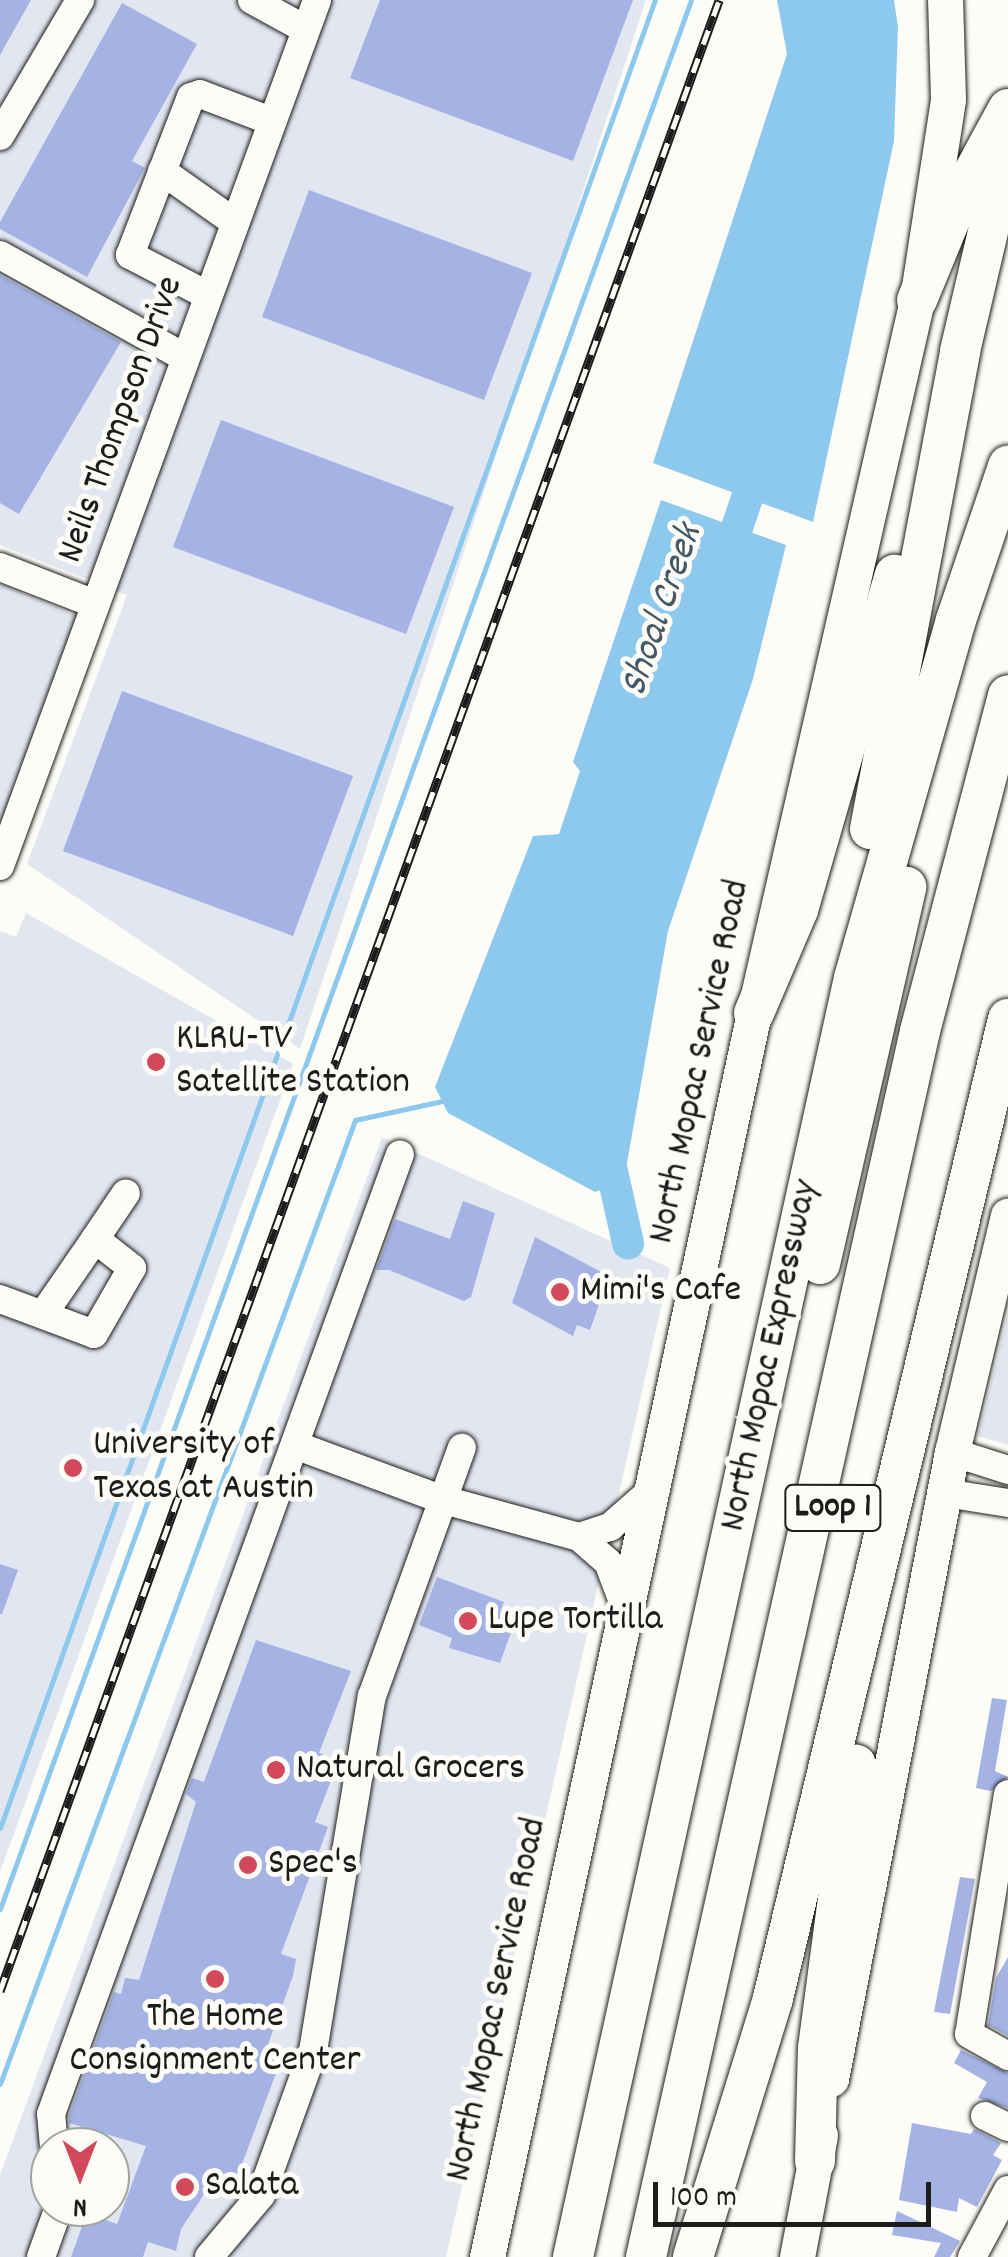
<!DOCTYPE html>
<style>
body{margin:0}
#map{position:relative;width:1008px;height:2257px;overflow:hidden;background:#fdfcf7;font-family:Dekko,sans-serif}
div>[style]{position:absolute}
.built>*{inset:0;background:#e2e6f1}
.water>*{inset:0;background:#8dc8ed}
.stream>*{height:5px;margin:-2.5px;padding:0 2.5px;transform-origin:2.5px;border-radius:2.5px;background:#8dc8ed}
.river>*{height:32px;margin:-16px;padding:0 16px;transform-origin:16px;border-radius:16px;background:#8dc8ed}
.building>*{inset:0;background:#a4b3e3}
.roads{filter:drop-shadow(0 0 2px #1c1c1c) drop-shadow(0 0 2px #1c1c1c)}
.minor>*{height:28px;margin:-14px;padding:0 14px;transform-origin:14px;border-radius:14px;background:#fdfcf7}
.major>*{height:35px;margin:-17.5px;padding:0 17.5px;transform-origin:17.5px;border-radius:17.5px;background:#fdfcf7}
.highway>*{height:40px;margin:-20px;padding:0 20px;transform-origin:20px;border-radius:20px;background:#fdfcf7}
.rail>*{height:9px;margin-top:-4.5px;transform-origin:0;background:repeating-linear-gradient(90deg,#fdfcf7 0 15px,#1c1c1c 0 30px);box-sizing:border-box;border-block:2px solid #1c1c1c}
.dots>*{width:28px;height:28px;translate:-50% -50%;box-sizing:border-box;border:5px solid #fdfcf7;border-radius:50%}
span{translate:-50% -50%;white-space:nowrap;text-align:center;line-height:1.15;-webkit-text-stroke:10px #fdfcf7;paint-order:stroke}
.shield-label span{padding:2px 8px;background:#fdfcf7;border:2px solid;border-radius:8px;-webkit-text-stroke-width:0}
.shield-label{font-size:35px;color:#1c1c1c;font-weight:700}
.street-label{font-size:38px;color:#1c1c1c}
.poi-label{font-size:38px;color:#1c1c1c}
.left{translate:0 -50%;text-align:left}
.water-label{font-size:40px;color:#445865;font-style:italic}
.north{position:absolute;left:30px;top:2127px;width:100px;height:100px;box-sizing:border-box;background:#fdfcf7;border:2px solid #a3a29f;border-radius:50%;rotate:180deg;font-size:28px;font-weight:700;line-height:40px;text-align:center;color:#1c1c1c}
.north::after{content:'';display:block;margin:auto;width:35px;height:45px;background:#d1495b;clip-path:polygon(50% 0,100% 100%,50% 72%,0 100%)}
.scale{position:absolute;left:653px;top:2182px;width:278px;height:45px;box-sizing:border-box;border:5px solid #1c1c1c;border-top:0;padding-left:12px;font-size:30px;line-height:35px;white-space:nowrap;color:#1c1c1c;-webkit-text-stroke:8px #fdfcf7;paint-order:stroke}
</style>
<div id="map">
<div class="built">
<i style="clip-path:polygon(0 0,646px 0,300px 1049px,27px 864px,127px 595px,0 545px)"></i>
<i style="clip-path:polygon(0 584px,77px 616px,0 830px)"></i>
<i style="clip-path:polygon(26px 913px,293px 1064px,0 1872px,0 931px,16px 937px)"></i>
<i style="clip-path:polygon(evenodd,382px 1137px,670px 1268px,446px 2257px,0 2257px,0 2175px,382px 1137px,50px 2147px,110px 2147px,110px 2207px,50px 2207px,50px 2147px)"></i>
<i style="clip-path:polygon(1008px 1313px,1008px 1445px,978px 1436px)"></i>
</div>
<div class="water">
<i style="clip-path:polygon(777px 0,894px 0,898px 27px,894px 141px,813px 522px,653px 463px,787px 54px)"></i>
<i style="clip-path:polygon(661px 500px,786px 545px,753px 679px,668px 931px,624px 1180px,595px 1192px,448px 1113px,435px 1087px,533px 836px,559px 834px,580px 771px,573px 762px)"></i>
</div>
<div class="stream">
<i style="left:0;top:1828px;width:1942px;rotate:-70.29deg"></i>
<i style="left:0;top:1909px;width:2030px;rotate:-70.1deg"></i>
<i style="left:0;top:2084px;width:1027px;rotate:-69.78deg"></i>
<i style="left:355px;top:1120px;width:94px;rotate:-12.3deg"></i>
</div>
<div class="river">
<i style="left:723px;top:569px;width:115px;rotate:-71.3deg"></i>
<i style="left:605px;top:1140px;width:106px;rotate:77.4deg"></i>
</div>
<div class="building">
<i style="clip-path:polygon(0 0,31px 0,0 55px)"></i>
<i style="clip-path:polygon(380px 0,633px 0,573px 161px,350px 78px)"></i>
<i style="clip-path:polygon(122px 3px,197px 44px,132px 161px,145px 168px,87px 277px,0 229px,0 222px)"></i>
<i style="clip-path:polygon(309px 190px,532px 273px,484px 400px,262px 317px)"></i>
<i style="clip-path:polygon(0 275px,121px 342px,19px 514px,0 503px)"></i>
<i style="clip-path:polygon(221px 420px,454px 507px,406px 634px,173px 547px)"></i>
<i style="clip-path:polygon(122px 691px,353px 776px,293px 936px,63px 851px)"></i>
<i style="clip-path:polygon(463px 1201px,495px 1213px,471px 1297px,464px 1301px,389px 1270px,376px 1270px,395px 1219px,450px 1239px)"></i>
<i style="clip-path:polygon(535px 1237px,609px 1276px,590px 1330px,577px 1325px,573px 1336px,512px 1303px)"></i>
<i style="clip-path:polygon(0 1564px,18px 1570px,2px 1614px,0 1614px)"></i>
<i style="clip-path:polygon(437px 1577px,504px 1602px,501px 1610px,517px 1616px,500px 1663px,449px 1648px,452px 1638px,419px 1625px)"></i>
<i style="clip-path:polygon(256px 1640px,351px 1671px,319px 1753px,339px 1760px,315px 1822px,328px 1827px,281px 1954px,296px 1959px,293px 1976px,267px 2047px,284px 2052px,236px 2180px,218px 2173px,181px 2229px,176px 2251px,148px 2242px,143px 2257px,71px 2257px,87px 2213px,117px 2224px,146px 2146px,69px 2123px,69px 2116px,114px 1992px,121px 1994px,125px 1978px,139px 1980px,196px 1802px,186px 1794px,192px 1778px,204px 1782px)"></i>
<i style="clip-path:polygon(992px 1698px,1007px 1700px,995px 1771px,1008px 1777px,991px 1791px,976px 1788px)"></i>
<i style="clip-path:polygon(960px 1877px,975px 1879px,950px 2014px,934px 2012px)"></i>
<i style="clip-path:polygon(1008px 1957px,1008px 2036px,988px 2025px,996px 1978px)"></i>
<i style="clip-path:polygon(961px 2050px,1008px 2073px,1008px 2108px,978px 2098px,987px 2082px,954px 2063px)"></i>
<i style="clip-path:polygon(912px 2123px,971px 2134px,974px 2129px,1001px 2143px,993px 2155px,1002px 2160px,977px 2207px,959px 2198px,957px 2212px,899px 2200px)"></i>
<i style="clip-path:polygon(897px 2211px,958px 2240px,960px 2241px,950px 2257px,934px 2257px,941px 2243px,892px 2235px)"></i>
</div>
<div class="roads">
<div class="minor">
<i style="left:252px;top:0;width:60px;rotate:28.7deg"></i>
<i style="left:0;top:136px;width:158px;rotate:-59.5deg"></i>
<i style="left:162px;top:171px;width:88px;rotate:35.3deg"></i>
<i style="left:0;top:255px;width:210px;rotate:29deg"></i>
<i style="left:207px;top:295px;width:87px;rotate:-152.5deg"></i>
<i style="left:130px;top:255px;width:169px;rotate:-68.9deg"></i>
<i style="left:191px;top:97px;width:9px;rotate:-18deg"></i>
<i style="left:200px;top:94px;width:76px;rotate:20.8deg"></i>
<i style="left:0;top:567px;width:102px;rotate:21.3deg"></i>
<i style="left:0;top:866px;width:922px;rotate:-69.89deg"></i>
<i style="left:0;top:1299px;width:100px;rotate:20.4deg"></i>
<i style="left:94px;top:1334px;width:76px;rotate:-60.1deg"></i>
<i style="left:132px;top:1268px;width:47px;rotate:-141.9deg"></i>
<i style="left:95px;top:1239px;width:55px;rotate:-56deg"></i>
<i style="left:44px;top:1313px;width:90px;rotate:-55.4deg"></i>
<i style="left:295px;top:1445px;width:159px;rotate:20.3deg"></i>
<i style="left:444px;top:1500px;width:140px;rotate:15.3deg"></i>
<i style="left:579px;top:1537px;width:38px;rotate:41deg"></i>
<i style="left:608px;top:1562px;width:48px;rotate:69.3deg"></i>
<i style="left:952px;top:1452px;width:59px;rotate:17.8deg"></i>
<i style="left:945px;top:1493px;width:64px;rotate:9deg"></i>
<i style="left:579px;top:1537px;width:33px;rotate:-18deg"></i>
<i style="left:610px;top:1527px;width:55px;rotate:-41.3deg"></i>
<i style="left:1008px;top:1794px;width:243px;rotate:99.2deg"></i>
<i style="left:969px;top:2034px;width:45px;rotate:29.4deg"></i>
<i style="left:985px;top:2116px;width:25px;rotate:26deg"></i>
<i style="left:54px;top:2147px;width:33px;rotate:-95deg"></i>
<i style="left:51px;top:2114px;width:1021px;rotate:-70.02deg"></i>
<i style="left:41px;top:2257px;width:53px;rotate:-70.2deg"></i>
<i style="left:209px;top:2257px;width:81px;rotate:-50deg"></i>
<i style="left:261px;top:2195px;width:153px;rotate:-70.1deg"></i>
<i style="left:313px;top:2051px;width:360px;rotate:-80.6deg"></i>
<i style="left:372px;top:1696px;width:264px;rotate:-70.1deg"></i>
<i style="left:972px;top:2257px;width:76px;rotate:-61.8deg"></i>
</div>
<div class="major">
<i style="left:831px;top:2079px;width:639px;rotate:-79.08deg"></i>
<i style="left:952px;top:1452px;width:243px;rotate:-76.7deg"></i>
<i style="left:487px;top:2257px;width:1272px;rotate:-77.89deg"></i>
<i style="left:754px;top:1013px;width:731px;rotate:-77.12deg"></i>
<i style="left:917px;top:300px;width:203px;rotate:-81.2deg"></i>
<i style="left:948px;top:99px;width:99px;rotate:-91.7deg"></i>
<i style="left:797px;top:2257px;width:124px;rotate:-79.3deg"></i>
</div>
<div class="highway">
<i style="left:917px;top:300px;width:105px;rotate:-67.6deg"></i>
<i style="left:957px;top:203px;width:107px;rotate:-61.5deg"></i>
<i style="left:870px;top:829px;width:486px;rotate:-79.3deg"></i>
<i style="left:960px;top:351px;width:210px;rotate:-76.8deg"></i>
<i style="left:754px;top:1013px;width:112px;rotate:-66.9deg"></i>
<i style="left:798px;top:910px;width:349px;rotate:-73.9deg"></i>
<i style="left:820px;top:1264px;width:387px;rotate:-77.1deg"></i>
<i style="left:815px;top:2161px;width:113px;rotate:-88.5deg"></i>
<i style="left:818px;top:2048px;width:286px;rotate:-82.4deg"></i>
<i style="left:573px;top:2257px;width:1310px;rotate:-77.61deg"></i>
<i style="left:854px;top:978px;width:372px;rotate:-74.1deg"></i>
<i style="left:956px;top:620px;width:163px;rotate:-71.3deg"></i>
<i style="left:646px;top:2257px;width:1256px;rotate:-77.4deg"></i>
<i style="left:920px;top:1031px;width:347px;rotate:-75.3deg"></i>
<i style="left:693px;top:2257px;width:271px;rotate:-72.8deg"></i>
<i style="left:773px;top:1998px;width:1007px;rotate:-76.5deg"></i>
</div>
</div>
<div class="rail">
<i style="left:0;top:1991px;width:2117px;rotate:-70.14deg"></i>
</div>
<div class="dots">
<i style="left:156px;top:1062px;background:#d1495b"></i>
<i style="left:560px;top:1292px;background:#d1495b"></i>
<i style="left:73px;top:1468px;background:#d1495b"></i>
<i style="left:468px;top:1621px;background:#d1495b"></i>
<i style="left:276px;top:1770px;background:#d1495b"></i>
<i style="left:248px;top:1865px;background:#d1495b"></i>
<i style="left:215px;top:1979px;background:#d1495b"></i>
<i style="left:185px;top:2187px;background:#d1495b"></i>
</div>
<div class="shield-label">
<span style="left:833px;top:1508px">Loop 1</span>
</div>
<div class="street-label">
<span style="left:122px;top:420px;rotate:-70deg">Neils Thompson Drive</span>
<span style="left:701px;top:1062px;rotate:-78deg">North Mopac Service Road</span>
<span style="left:771px;top:1356px;rotate:-78deg">North Mopac Expressway</span>
<span style="left:498px;top:2000px;rotate:-78deg">North Mopac Service Road</span>
</div>
<div class="poi-label">
<span class="left" style="left:176px;top:1062px">KLRU-TV<br>Satellite Station</span>
<span class="left" style="left:580px;top:1292px">Mimi's Cafe</span>
<span class="left" style="left:93px;top:1468px">University of<br>Texas at Austin</span>
<span class="left" style="left:488px;top:1621px">Lupe Tortilla</span>
<span class="left" style="left:296px;top:1770px">Natural Grocers</span>
<span class="left" style="left:268px;top:1865px">Spec's</span>
<span style="left:215px;top:2040px">The Home<br>Consignment Center</span>
<span class="left" style="left:205px;top:2187px">Salata</span>
</div>
<div class="water-label">
<span style="left:664px;top:611px;rotate:-71deg">Shoal Creek</span>
</div>
<div class="north">N</div>
<div class="scale">100 m</div>
</div>
